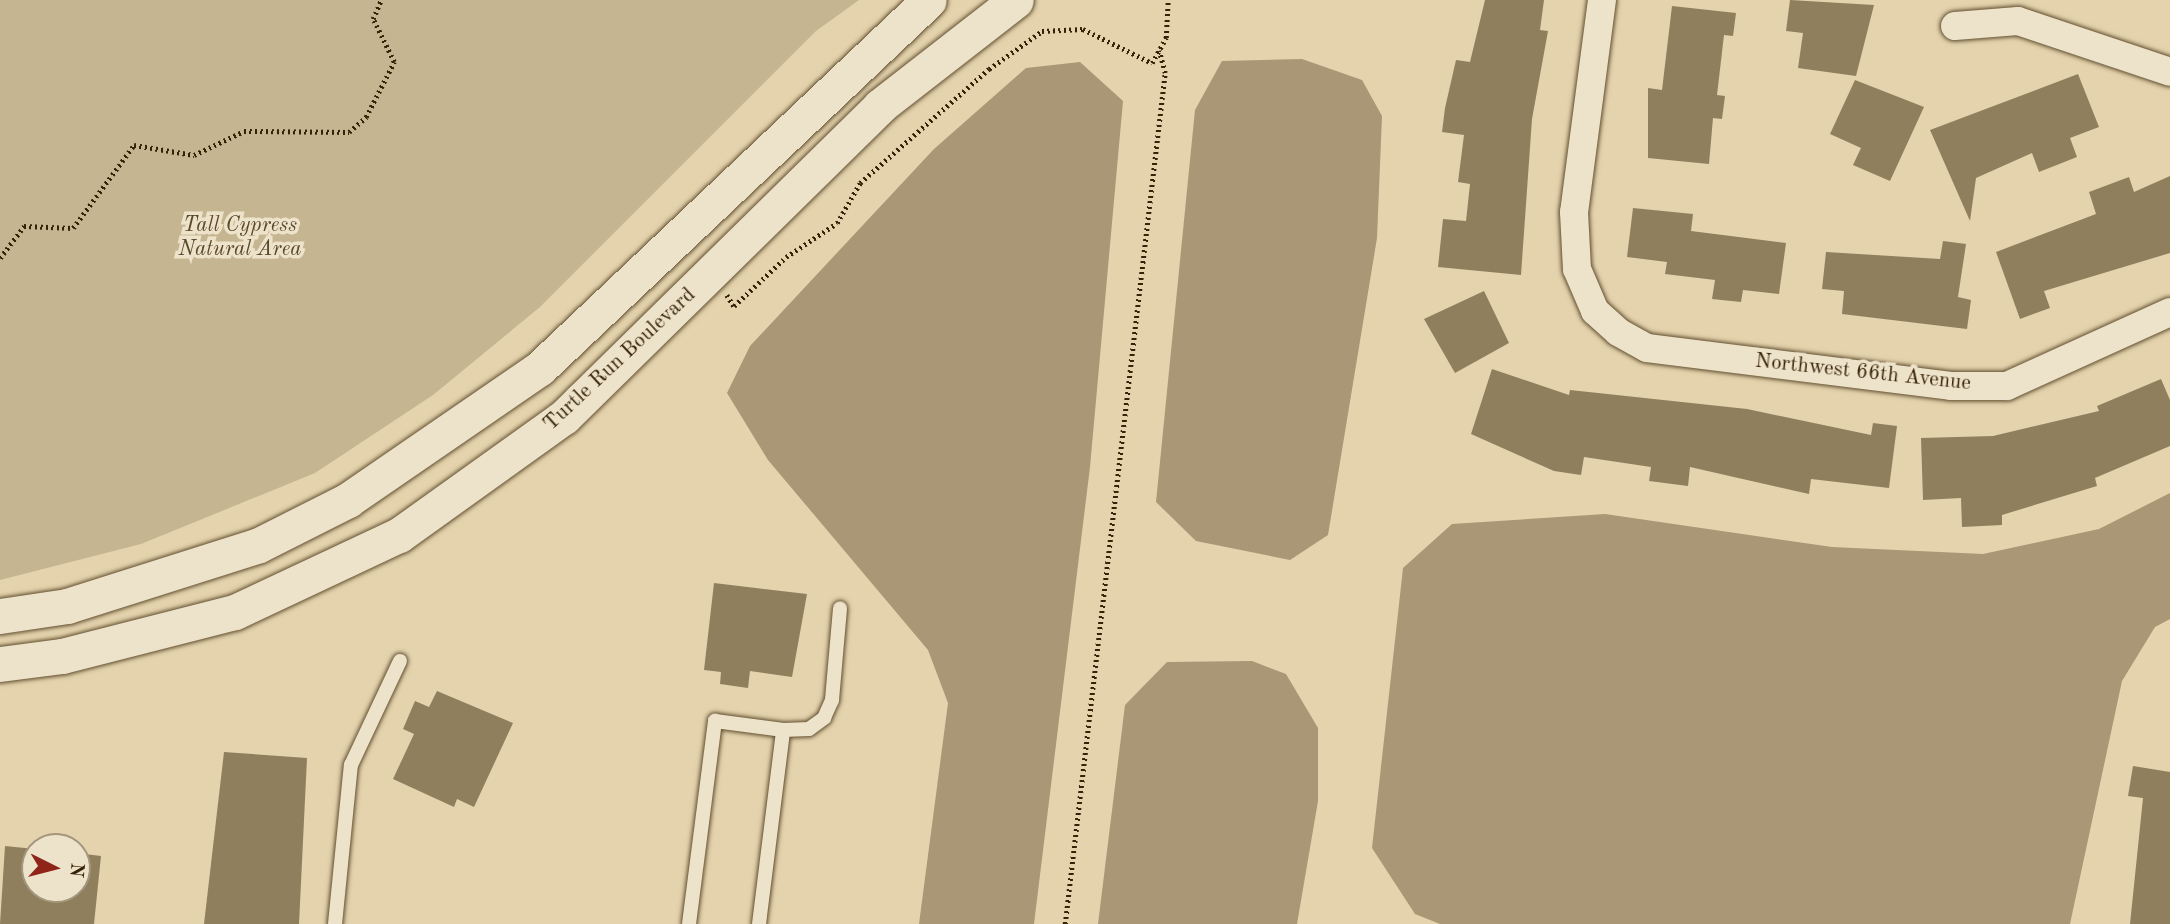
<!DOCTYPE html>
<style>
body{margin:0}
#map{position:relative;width:2170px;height:924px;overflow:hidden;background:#e4d3ad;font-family:"Old Standard TT",serif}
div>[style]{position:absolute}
.green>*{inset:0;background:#c6b591}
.water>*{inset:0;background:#a99775}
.building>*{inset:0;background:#907f5d}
.path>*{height:4.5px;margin-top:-2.25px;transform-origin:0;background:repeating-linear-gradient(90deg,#362307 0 2px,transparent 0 5.5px)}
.roads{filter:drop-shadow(0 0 2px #624f30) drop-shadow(0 0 2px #624f30)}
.service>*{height:14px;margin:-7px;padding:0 7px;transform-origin:7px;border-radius:7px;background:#ede2ca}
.minor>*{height:28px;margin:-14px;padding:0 14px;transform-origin:14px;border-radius:14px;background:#ede2ca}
.tertiary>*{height:35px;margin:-17.5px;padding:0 17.5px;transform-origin:17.5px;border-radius:17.5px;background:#ede2ca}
span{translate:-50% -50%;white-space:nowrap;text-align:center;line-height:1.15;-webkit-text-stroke:7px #ede2ca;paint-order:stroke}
.park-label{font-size:21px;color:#5a482a;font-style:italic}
.street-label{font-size:21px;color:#362307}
.north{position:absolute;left:21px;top:833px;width:70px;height:70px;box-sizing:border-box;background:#ede2ca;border:2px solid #a4967c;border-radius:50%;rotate:96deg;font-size:19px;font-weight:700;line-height:28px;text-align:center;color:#362307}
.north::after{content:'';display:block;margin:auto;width:24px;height:32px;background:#8f2418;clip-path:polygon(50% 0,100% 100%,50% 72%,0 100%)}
</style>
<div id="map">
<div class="green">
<i style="clip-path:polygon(0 0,859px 0,816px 31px,540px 307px,433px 395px,315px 473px,141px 544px,0 580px)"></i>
</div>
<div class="water">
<i style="clip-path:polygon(1302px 59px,1362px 80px,1382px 116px,1377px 238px,1328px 535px,1290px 560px,1196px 541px,1156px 502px,1195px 110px,1222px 61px)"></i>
<i style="clip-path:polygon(1080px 62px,1123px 101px,1090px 467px,1034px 924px,919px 924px,948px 703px,928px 650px,768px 460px,727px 393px,750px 346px,934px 149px,1026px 68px)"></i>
<i style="clip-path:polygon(2170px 493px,2170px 619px,2155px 627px,2122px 681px,2070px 924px,1440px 924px,1415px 914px,1372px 848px,1403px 568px,1452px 524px,1605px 514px,1832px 547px,1983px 554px,2099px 529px)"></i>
<i style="clip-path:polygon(1252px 661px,1286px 674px,1318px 728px,1318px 801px,1297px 924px,1098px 924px,1125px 705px,1167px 662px)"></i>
</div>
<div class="building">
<i style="clip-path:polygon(1485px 0,1544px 0,1540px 30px,1548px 31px,1532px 119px,1521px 275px,1438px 267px,1443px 219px,1466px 221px,1470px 184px,1458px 182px,1464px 135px,1442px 132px,1445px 108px,1456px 60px,1470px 62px)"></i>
<i style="clip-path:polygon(1790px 0,1874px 5px,1856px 76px,1798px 68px,1803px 33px,1786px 31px)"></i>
<i style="clip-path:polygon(1672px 6px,1736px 13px,1733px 36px,1724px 35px,1717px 95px,1725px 96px,1722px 119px,1713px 118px,1709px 164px,1648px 158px,1648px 88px,1662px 90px)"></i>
<i style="clip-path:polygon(2078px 74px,2099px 127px,2070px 138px,2077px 157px,2039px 172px,2032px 153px,1976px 178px,1970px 221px,1930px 130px)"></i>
<i style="clip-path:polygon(1855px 80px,1924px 107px,1890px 181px,1853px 165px,1861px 148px,1830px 134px)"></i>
<i style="clip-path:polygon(2170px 176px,2170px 253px,2044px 291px,2050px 308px,2020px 319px,1996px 252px,2096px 214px,2089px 192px,2129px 177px,2134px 192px)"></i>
<i style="clip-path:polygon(1633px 208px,1693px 214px,1691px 231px,1786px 243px,1779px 294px,1743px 290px,1741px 302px,1712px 299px,1715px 280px,1665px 274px,1667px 262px,1627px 257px)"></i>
<i style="clip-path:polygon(1943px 241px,1966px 244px,1958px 297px,1971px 300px,1967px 329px,1842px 314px,1844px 291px,1822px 289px,1826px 252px,1940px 259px)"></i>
<i style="clip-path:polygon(1484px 291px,1509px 343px,1455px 373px,1424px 319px)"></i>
<i style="clip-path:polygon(1492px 369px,1569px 395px,1570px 390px,1747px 409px,1871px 435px,1873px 423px,1897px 426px,1889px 488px,1811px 479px,1809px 494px,1690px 467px,1688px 486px,1649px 481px,1651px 467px,1584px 457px,1581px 475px,1554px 471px,1471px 434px)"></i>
<i style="clip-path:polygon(2161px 379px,2170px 400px,2170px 446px,2095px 478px,2097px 486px,2002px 515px,2002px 525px,1962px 527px,1961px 498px,1923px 500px,1921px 438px,1993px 436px,2099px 411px,2097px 406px)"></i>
<i style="clip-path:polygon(714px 583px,807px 594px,792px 677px,750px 671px,748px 688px,720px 684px,721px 672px,704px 670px)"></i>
<i style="clip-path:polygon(437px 691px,513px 723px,474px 807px,457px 799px,454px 807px,393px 779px,414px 734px,403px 729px,415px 701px,429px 707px)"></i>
<i style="clip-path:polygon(224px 752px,307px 758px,299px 924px,204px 924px)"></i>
<i style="clip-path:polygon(2133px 766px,2170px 772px,2170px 924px,2130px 924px,2143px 798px,2128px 796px)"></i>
<i style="clip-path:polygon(5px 846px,35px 849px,35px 889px,77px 889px,77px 853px,101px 856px,94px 924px,0 924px)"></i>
</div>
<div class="path">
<i style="left:0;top:258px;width:40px;rotate:-53deg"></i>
<i style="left:24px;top:226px;width:49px;rotate:2.3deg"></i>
<i style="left:73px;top:228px;width:103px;rotate:-53.7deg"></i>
<i style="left:134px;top:145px;width:61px;rotate:9.5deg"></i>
<i style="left:194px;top:155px;width:55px;rotate:-25.6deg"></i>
<i style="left:244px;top:131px;width:105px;rotate:0.5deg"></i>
<i style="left:349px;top:132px;width:23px;rotate:-41deg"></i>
<i style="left:366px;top:117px;width:62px;rotate:-63deg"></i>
<i style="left:394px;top:62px;width:48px;rotate:-116deg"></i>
<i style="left:373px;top:19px;width:21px;rotate:-67deg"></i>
<i style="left:727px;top:295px;width:13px;rotate:58deg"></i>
<i style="left:734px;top:306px;width:71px;rotate:-43.3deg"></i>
<i style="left:786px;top:257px;width:61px;rotate:-33.7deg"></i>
<i style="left:837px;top:223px;width:46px;rotate:-60.1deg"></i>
<i style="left:860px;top:183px;width:172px;rotate:-41.5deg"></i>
<i style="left:989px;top:69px;width:65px;rotate:-35.6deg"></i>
<i style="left:1042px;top:31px;width:41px;rotate:-2.8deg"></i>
<i style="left:1083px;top:29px;width:77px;rotate:26.2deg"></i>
<i style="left:1152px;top:63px;width:29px;rotate:-61deg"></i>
<i style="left:1166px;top:38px;width:38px;rotate:-87deg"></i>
<i style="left:1065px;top:924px;width:857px;rotate:-83.3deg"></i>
<i style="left:1165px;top:73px;width:23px;rotate:-105deg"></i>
</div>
<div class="roads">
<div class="service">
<i style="left:335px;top:924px;width:160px;rotate:-84.3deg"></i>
<i style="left:351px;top:765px;width:115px;rotate:-64.8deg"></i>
<i style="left:689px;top:924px;width:205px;rotate:-82.7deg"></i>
<i style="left:715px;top:721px;width:69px;rotate:7.5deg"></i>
<i style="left:783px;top:730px;width:26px;rotate:-2deg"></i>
<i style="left:809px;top:729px;width:19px;rotate:-36deg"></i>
<i style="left:824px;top:718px;width:20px;rotate:-66deg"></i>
<i style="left:832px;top:700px;width:92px;rotate:-85deg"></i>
<i style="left:759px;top:924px;width:195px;rotate:-82.9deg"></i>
</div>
<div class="minor">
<i style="left:1602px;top:0;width:214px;rotate:97.5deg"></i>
<i style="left:1574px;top:212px;width:57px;rotate:87deg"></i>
<i style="left:1577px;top:269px;width:46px;rotate:66.8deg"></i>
<i style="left:1595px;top:311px;width:31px;rotate:42deg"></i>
<i style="left:1618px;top:332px;width:33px;rotate:29deg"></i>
<i style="left:1647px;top:348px;width:306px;rotate:7.1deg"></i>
<i style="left:1951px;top:386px;width:56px"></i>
<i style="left:2007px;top:386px;width:179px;rotate:-24.4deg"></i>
<i style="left:1955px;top:26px;width:63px;rotate:-4.5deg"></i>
<i style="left:2018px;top:21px;width:160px;rotate:18.5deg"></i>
</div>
<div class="tertiary">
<i style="left:0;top:616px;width:68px;rotate:-8.5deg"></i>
<i style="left:67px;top:606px;width:201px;rotate:-17.6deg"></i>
<i style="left:259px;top:545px;width:100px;rotate:-26.8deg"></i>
<i style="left:348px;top:500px;width:233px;rotate:-34.5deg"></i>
<i style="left:540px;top:368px;width:535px;rotate:-43.41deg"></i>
<i style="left:0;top:664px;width:63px;rotate:-7.4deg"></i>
<i style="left:62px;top:656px;width:179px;rotate:-14.3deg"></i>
<i style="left:235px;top:612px;width:181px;rotate:-25.2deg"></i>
<i style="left:399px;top:535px;width:203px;rotate:-35.6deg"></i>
<i style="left:564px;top:417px;width:443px;rotate:-44.5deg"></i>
<i style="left:880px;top:106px;width:172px;rotate:-37.9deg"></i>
</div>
</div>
<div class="park-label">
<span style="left:240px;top:238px">Tall Cypress<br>Natural Area</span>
</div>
<div class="street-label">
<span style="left:620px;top:360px;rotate:-43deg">Turtle Run Boulevard</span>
<span style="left:1863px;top:373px;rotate:6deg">Northwest 66th Avenue</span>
</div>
<div class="north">N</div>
</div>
